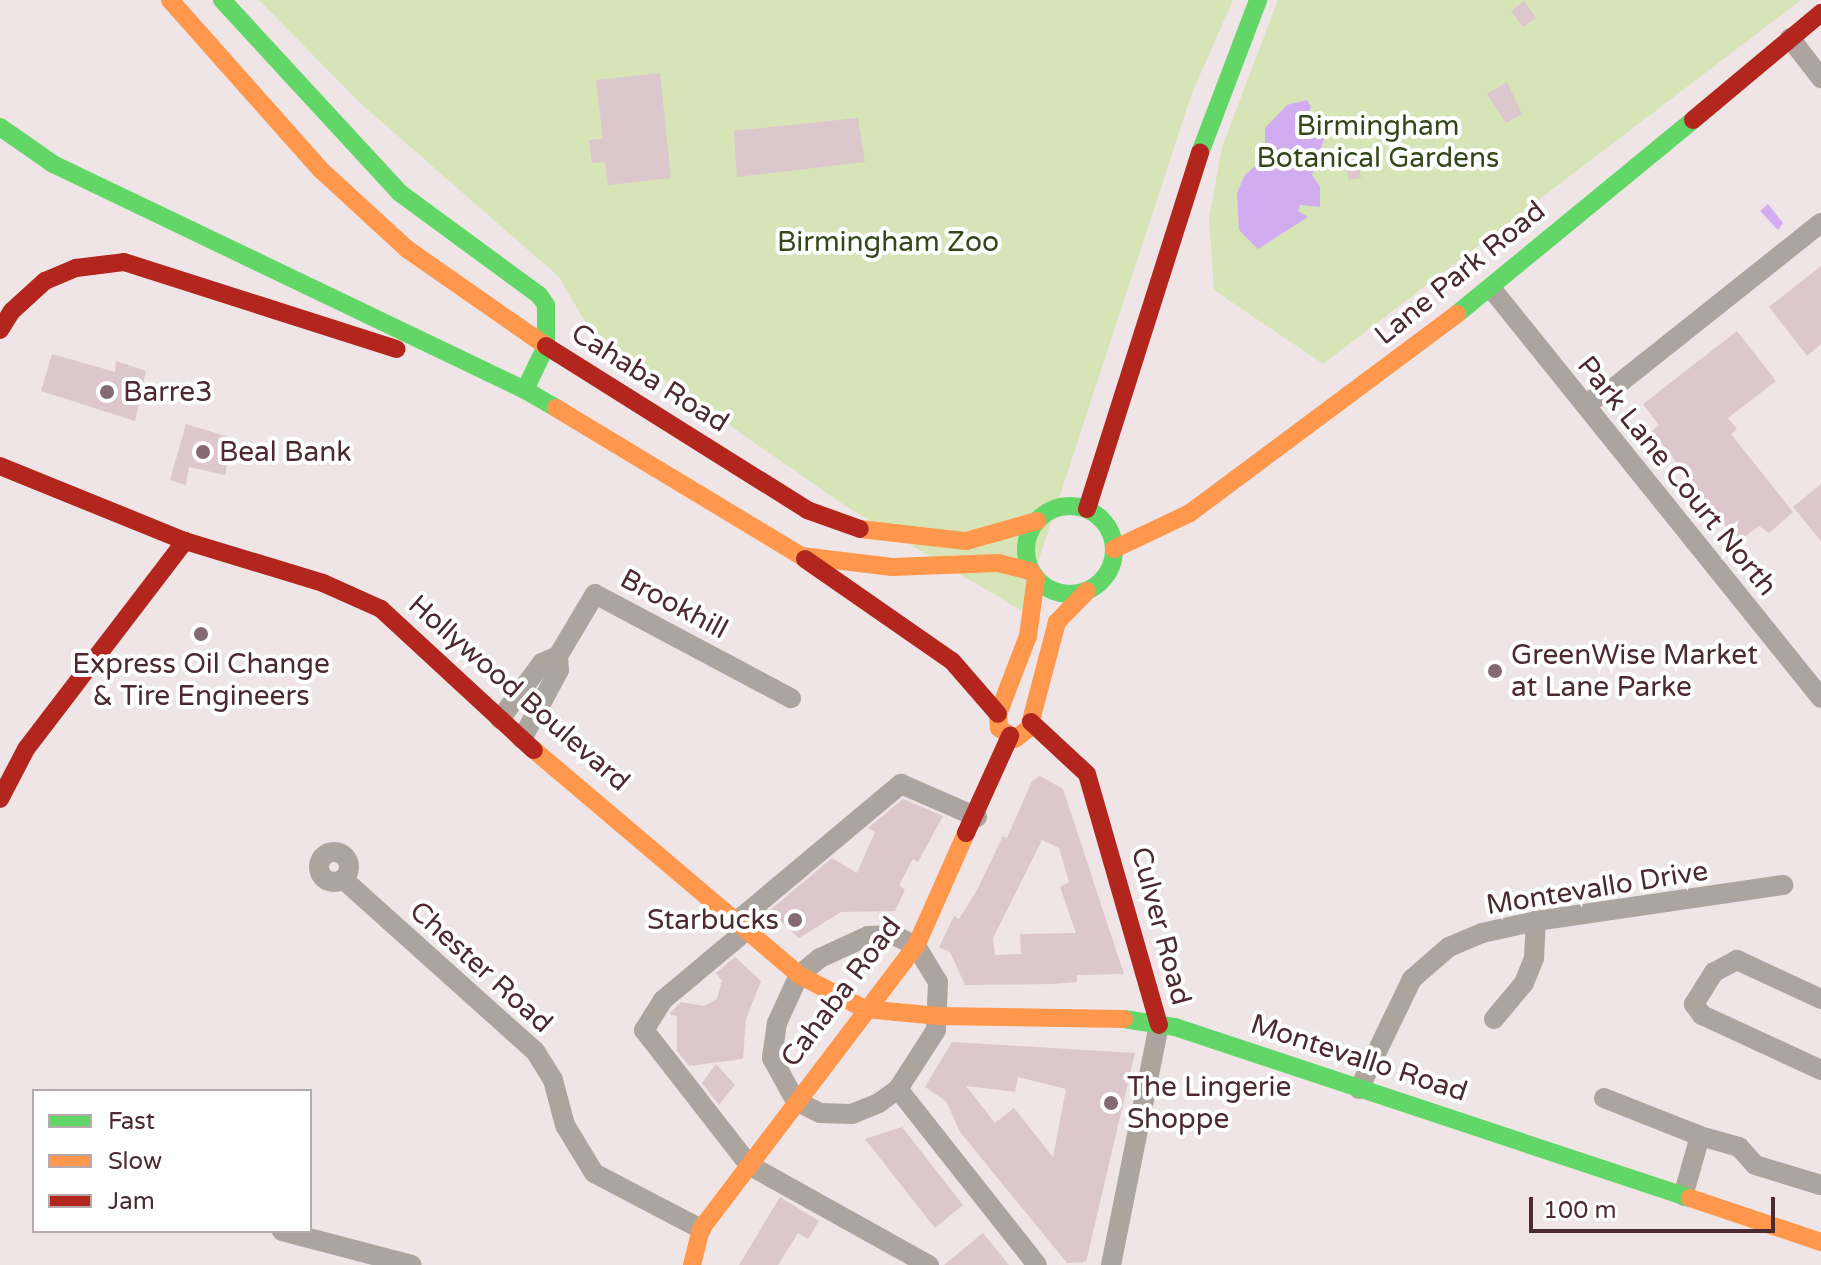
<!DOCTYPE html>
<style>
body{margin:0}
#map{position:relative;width:1821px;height:1265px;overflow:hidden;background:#efe5e7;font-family:"Varela Round",sans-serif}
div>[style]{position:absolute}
.green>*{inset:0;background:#d7e4b8}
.water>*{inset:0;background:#d1acf0}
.building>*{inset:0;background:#dbc7cc}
.street>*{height:20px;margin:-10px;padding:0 10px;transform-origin:10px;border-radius:10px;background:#aca49e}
.street>.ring{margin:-10px;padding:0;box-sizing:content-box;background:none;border:20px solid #aca49e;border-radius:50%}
.fast>*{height:18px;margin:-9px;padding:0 9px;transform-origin:9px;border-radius:9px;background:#63d668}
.fast>.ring{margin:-9px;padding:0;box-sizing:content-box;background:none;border:18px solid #63d668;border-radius:50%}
.slow>*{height:18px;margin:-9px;padding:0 9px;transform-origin:9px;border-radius:9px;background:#ff974d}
.jam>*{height:18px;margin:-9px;padding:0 9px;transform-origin:9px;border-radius:9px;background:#b3261e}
.dots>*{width:22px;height:22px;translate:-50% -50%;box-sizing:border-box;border:4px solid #fff;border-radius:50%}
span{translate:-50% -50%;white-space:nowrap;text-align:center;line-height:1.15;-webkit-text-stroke:8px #fff;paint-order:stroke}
.park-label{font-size:28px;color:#37471c}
.street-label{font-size:28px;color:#4b2a31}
.poi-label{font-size:28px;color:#4b2a31}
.left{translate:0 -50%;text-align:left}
.right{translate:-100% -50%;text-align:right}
.legend{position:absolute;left:32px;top:1089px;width:280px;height:144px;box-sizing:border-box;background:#fff;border:2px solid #b7aaad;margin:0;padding:10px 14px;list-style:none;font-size:24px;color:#4b2a31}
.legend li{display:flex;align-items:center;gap:16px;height:40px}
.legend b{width:40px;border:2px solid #b7aaad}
.scale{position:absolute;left:1529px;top:1197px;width:246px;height:36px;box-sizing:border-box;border:4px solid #4b2a31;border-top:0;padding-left:10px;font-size:24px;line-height:28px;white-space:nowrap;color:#4b2a31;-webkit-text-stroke:6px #fff;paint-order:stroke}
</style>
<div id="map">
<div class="green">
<i style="clip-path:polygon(259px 0,1233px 0,1192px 93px,1022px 611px,847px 507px,588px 327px,559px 277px,359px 102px)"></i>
<i style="clip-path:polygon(1278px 0,1801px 0,1323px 364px,1214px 290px,1209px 219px,1222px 147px)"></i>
</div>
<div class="water">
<i style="clip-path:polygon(1307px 100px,1311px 107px,1306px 124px,1324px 139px,1312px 175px,1320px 187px,1320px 207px,1300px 205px,1298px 211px,1308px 217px,1258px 249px,1239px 230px,1237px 193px,1245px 175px,1265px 157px,1265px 128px,1287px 105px)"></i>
<i style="clip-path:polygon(1768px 204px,1783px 223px,1778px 230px,1760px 211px)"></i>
</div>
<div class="building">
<i style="clip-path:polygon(1524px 1px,1536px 18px,1523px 27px,1511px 11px)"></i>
<i style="clip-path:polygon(660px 73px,671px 178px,608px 185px,605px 162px,592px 163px,589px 140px,603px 139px,596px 80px)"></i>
<i style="clip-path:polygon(1507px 82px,1522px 114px,1506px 123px,1487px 94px)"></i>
<i style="clip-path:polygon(858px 118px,865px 162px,737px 177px,734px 131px)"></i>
<i style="clip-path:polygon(1358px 158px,1361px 178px,1349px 180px,1345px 160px)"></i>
<i style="clip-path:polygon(1821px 266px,1821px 344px,1807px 356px,1769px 307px)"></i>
<i style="clip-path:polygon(1737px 331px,1776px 381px,1728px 418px,1737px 429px,1731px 434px,1793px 512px,1769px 533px,1759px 526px,1738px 542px,1652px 431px,1659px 425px,1643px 404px)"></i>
<i style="clip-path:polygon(52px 354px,115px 372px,116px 361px,146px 371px,135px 421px,41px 391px)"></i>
<i style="clip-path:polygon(186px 424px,232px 438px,225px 475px,189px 467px,186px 485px,170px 480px)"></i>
<i style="clip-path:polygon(1821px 484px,1821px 541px,1793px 507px)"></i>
<i style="clip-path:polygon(evenodd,1040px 776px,1063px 789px,1124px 974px,1077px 975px,1077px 982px,1054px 984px,965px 985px,950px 952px,939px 947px,954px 916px,959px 919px,977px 890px,1003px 836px,1007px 838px,1032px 781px,1040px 776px,1042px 840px,1059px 848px,1069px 882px,1060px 887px,1076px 933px,1020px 934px,1021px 954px,995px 955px,993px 938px,1042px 840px)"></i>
<i style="clip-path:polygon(903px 799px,943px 816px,918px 862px,913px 859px,899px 885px,905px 890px,895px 911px,841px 912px,799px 938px,769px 911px,832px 858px,857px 873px,875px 832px,868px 828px)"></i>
<i style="clip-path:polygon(735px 957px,761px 981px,746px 1019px,743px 1059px,689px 1066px,677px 1051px,677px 1016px,669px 1014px,681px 1002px,704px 1006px,717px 999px,722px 981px,716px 973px)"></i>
<i style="clip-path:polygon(evenodd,952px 1042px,1135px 1053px,1086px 1262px,1067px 1263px,960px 1132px,946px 1101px,925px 1087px,952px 1042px,1018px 1077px,1066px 1089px,1053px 1157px,1014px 1108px,995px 1123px,966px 1086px,1015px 1092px,1018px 1077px)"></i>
<i style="clip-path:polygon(716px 1064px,735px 1085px,719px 1105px,702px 1083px)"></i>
<i style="clip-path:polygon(902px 1127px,963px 1205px,935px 1228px,865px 1139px)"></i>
<i style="clip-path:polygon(780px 1197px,819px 1221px,808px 1239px,798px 1233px,778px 1265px,739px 1265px)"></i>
<i style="clip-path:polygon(983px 1233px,1009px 1265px,944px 1265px)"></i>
</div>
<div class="street">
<i style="left:1790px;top:38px;width:51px;rotate:52.2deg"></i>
<i style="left:1491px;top:288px;width:526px;rotate:51.17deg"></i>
<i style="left:1584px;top:403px;width:25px;rotate:-23deg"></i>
<i style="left:1607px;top:393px;width:273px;rotate:-38.5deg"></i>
<i style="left:500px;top:719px;width:70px;rotate:-53.1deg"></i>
<i style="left:542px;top:663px;width:17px;rotate:-24deg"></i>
<i style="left:522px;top:739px;width:78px;rotate:-61.8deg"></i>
<i style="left:559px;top:670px;width:14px;rotate:-94deg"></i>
<i style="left:558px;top:656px;width:72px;rotate:-59.2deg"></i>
<i style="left:595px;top:594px;width:222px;rotate:28deg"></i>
<i class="ring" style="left:319px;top:852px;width:10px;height:10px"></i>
<i style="left:343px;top:879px;width:258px;rotate:41.9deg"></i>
<i style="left:535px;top:1051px;width:34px;rotate:58deg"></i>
<i style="left:553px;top:1080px;width:47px;rotate:75.1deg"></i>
<i style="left:565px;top:1125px;width:56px;rotate:58.9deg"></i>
<i style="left:594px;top:1173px;width:121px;rotate:27.6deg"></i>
<i style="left:737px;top:921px;width:214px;rotate:-39.9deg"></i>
<i style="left:901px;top:784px;width:83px;rotate:23.5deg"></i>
<i style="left:748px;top:929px;width:111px;rotate:140.1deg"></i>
<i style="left:663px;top:1000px;width:36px;rotate:122deg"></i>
<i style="left:644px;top:1030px;width:171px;rotate:52.1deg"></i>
<i style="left:749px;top:1165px;width:206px;rotate:29.1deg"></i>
<i style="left:894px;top:935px;width:25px;rotate:27deg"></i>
<i style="left:916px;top:946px;width:42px;rotate:58.6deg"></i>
<i style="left:938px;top:982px;width:48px;rotate:92.4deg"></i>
<i style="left:936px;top:1030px;width:70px;rotate:122.8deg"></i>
<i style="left:898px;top:1089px;width:24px;rotate:144deg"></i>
<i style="left:879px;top:1103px;width:29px;rotate:158deg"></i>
<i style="left:852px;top:1114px;width:32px;rotate:-178deg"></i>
<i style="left:820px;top:1113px;width:28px;rotate:-153deg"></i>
<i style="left:795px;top:1100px;width:48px;rotate:-118.7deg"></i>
<i style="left:772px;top:1058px;width:35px;rotate:-82deg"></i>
<i style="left:777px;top:1023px;width:53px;rotate:-65.4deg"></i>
<i style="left:799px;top:975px;width:27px;rotate:-39deg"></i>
<i style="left:820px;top:958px;width:53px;rotate:-24.6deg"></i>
<i style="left:868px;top:936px;width:26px;rotate:-2deg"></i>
<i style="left:1821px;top:999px;width:93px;rotate:-155.1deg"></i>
<i style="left:1737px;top:960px;width:26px;rotate:152deg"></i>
<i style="left:1714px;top:972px;width:38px;rotate:122deg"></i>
<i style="left:1694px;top:1004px;width:14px;rotate:54deg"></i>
<i style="left:1702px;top:1015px;width:131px;rotate:24.8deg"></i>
<i style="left:1494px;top:1019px;width:47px;rotate:-50.2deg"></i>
<i style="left:1524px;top:983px;width:27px;rotate:-68deg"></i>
<i style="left:1534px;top:958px;width:37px;rotate:-87deg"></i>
<i style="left:898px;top:1089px;width:224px;rotate:51.7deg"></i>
<i style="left:1359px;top:1089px;width:122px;rotate:-64.3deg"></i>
<i style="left:1412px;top:979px;width:49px;rotate:-40.9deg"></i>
<i style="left:1449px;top:947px;width:36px;rotate:-23deg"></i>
<i style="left:1482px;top:933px;width:55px;rotate:-12.5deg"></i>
<i style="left:1536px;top:921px;width:250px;rotate:-8.3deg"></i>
<i style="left:1604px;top:1098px;width:103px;rotate:21.6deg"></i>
<i style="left:1700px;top:1136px;width:62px;rotate:105.8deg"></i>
<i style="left:1700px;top:1136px;width:41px;rotate:15.8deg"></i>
<i style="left:1739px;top:1147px;width:24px;rotate:48deg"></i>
<i style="left:1755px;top:1165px;width:69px;rotate:16.9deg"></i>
<i style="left:282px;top:1231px;width:134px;rotate:14.7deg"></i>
<i style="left:1111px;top:1265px;width:245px;rotate:-78.7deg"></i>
</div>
<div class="fast">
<i style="left:222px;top:0;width:263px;rotate:47.3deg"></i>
<i style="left:400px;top:193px;width:172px;rotate:36.3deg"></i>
<i style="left:539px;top:295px;width:12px;rotate:55deg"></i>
<i style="left:546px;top:305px;width:41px;rotate:90deg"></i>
<i style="left:546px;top:346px;width:49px;rotate:115.5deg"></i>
<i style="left:525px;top:390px;width:36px;rotate:30deg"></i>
<i style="left:0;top:127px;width:65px;rotate:34.9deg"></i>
<i style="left:53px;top:164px;width:523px;rotate:25.59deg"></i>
<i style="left:1200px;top:153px;width:164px;rotate:-69.2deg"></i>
<i style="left:1457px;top:314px;width:306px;rotate:-39.4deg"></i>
<i class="ring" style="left:1026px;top:506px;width:70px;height:70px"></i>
<i style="left:1124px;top:1019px;width:52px;rotate:8.9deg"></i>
<i style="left:1175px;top:1027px;width:543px;rotate:18.37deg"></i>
</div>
<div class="slow">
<i style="left:170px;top:0;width:227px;rotate:48.4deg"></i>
<i style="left:321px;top:170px;width:117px;rotate:42.6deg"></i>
<i style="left:407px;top:249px;width:169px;rotate:34.9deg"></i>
<i style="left:556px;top:408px;width:286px;rotate:31.1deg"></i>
<i style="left:801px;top:556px;width:92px;rotate:6.9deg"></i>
<i style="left:892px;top:567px;width:106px;rotate:-2.2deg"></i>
<i style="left:998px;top:563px;width:34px;rotate:14deg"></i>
<i style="left:860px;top:529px;width:107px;rotate:6.5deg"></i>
<i style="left:966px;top:541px;width:74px;rotate:-15.7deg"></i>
<i style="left:1114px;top:549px;width:84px;rotate:-25.3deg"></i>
<i style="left:1190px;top:513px;width:333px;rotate:-36.7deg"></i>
<i style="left:1036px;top:578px;width:59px;rotate:97.9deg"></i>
<i style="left:1028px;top:636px;width:84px;rotate:111deg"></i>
<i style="left:998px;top:714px;width:14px;rotate:86deg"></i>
<i style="left:999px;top:728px;width:19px;rotate:35deg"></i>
<i style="left:1015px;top:739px;width:18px;rotate:-38deg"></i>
<i style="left:1029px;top:728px;width:110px;rotate:-75.2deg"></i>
<i style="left:1057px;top:622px;width:43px;rotate:-45.9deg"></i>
<i style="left:534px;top:750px;width:348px;rotate:40.3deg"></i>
<i style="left:799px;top:975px;width:74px;rotate:27.3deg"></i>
<i style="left:865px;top:1009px;width:74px;rotate:5.4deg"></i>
<i style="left:939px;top:1016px;width:185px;rotate:0.9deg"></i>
<i style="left:1690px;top:1198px;width:138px;rotate:18.6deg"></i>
<i style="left:692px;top:1265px;width:37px;rotate:-76deg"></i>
<i style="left:701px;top:1229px;width:355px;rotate:-52.8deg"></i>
<i style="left:916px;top:946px;width:124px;rotate:-66.1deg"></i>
</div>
<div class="jam">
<i style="left:1693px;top:120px;width:167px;rotate:-39.9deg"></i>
<i style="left:0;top:330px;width:22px;rotate:-58deg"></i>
<i style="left:12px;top:311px;width:45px;rotate:-42.3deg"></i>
<i style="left:45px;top:281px;width:34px;rotate:-23deg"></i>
<i style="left:76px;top:268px;width:48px;rotate:-7.1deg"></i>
<i style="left:124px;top:262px;width:286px;rotate:17.7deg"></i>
<i style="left:546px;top:346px;width:308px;rotate:32.1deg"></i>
<i style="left:807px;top:510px;width:56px;rotate:19.7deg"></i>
<i style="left:0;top:466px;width:200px;rotate:22.1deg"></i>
<i style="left:185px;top:541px;width:144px;rotate:16.9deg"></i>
<i style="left:323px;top:583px;width:64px;rotate:24.1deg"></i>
<i style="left:381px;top:609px;width:208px;rotate:42.7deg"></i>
<i style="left:1087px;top:509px;width:374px;rotate:-72.4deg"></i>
<i style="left:805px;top:559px;width:179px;rotate:34.8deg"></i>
<i style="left:952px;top:661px;width:70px;rotate:49deg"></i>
<i style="left:1031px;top:722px;width:76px;rotate:42.9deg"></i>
<i style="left:1087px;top:774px;width:261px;rotate:74deg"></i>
<i style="left:0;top:799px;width:56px;rotate:-62.5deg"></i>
<i style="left:26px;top:749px;width:262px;rotate:-52.6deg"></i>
<i style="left:966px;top:833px;width:107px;rotate:-65.6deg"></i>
</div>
<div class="dots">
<i style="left:107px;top:392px;background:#846b71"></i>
<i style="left:203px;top:452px;background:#846b71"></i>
<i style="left:201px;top:634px;background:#846b71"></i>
<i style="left:1495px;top:671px;background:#846b71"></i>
<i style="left:795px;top:920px;background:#846b71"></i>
<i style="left:1111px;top:1103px;background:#846b71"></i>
</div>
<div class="park-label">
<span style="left:1378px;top:142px">Birmingham<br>Botanical Gardens</span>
<span style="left:888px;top:242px">Birmingham Zoo</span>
</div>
<div class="street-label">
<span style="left:1460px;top:273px;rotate:-39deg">Lane Park Road</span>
<span style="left:650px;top:378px;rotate:32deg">Cahaba Road</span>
<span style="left:1677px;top:476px;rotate:51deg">Park Lane Court North</span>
<span style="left:674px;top:604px;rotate:28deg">Brookhill</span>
<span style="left:519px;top:693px;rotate:41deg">Hollywood Boulevard</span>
<span style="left:1597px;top:888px;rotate:-9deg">Montevallo Drive</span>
<span style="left:1161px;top:926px;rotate:75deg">Culver Road</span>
<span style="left:481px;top:967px;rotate:42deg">Chester Road</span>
<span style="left:841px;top:992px;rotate:-53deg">Cahaba Road</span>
<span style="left:1359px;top:1058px;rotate:18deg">Montevallo Road</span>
</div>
<div class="poi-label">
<span class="left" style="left:123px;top:392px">Barre3</span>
<span class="left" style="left:219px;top:452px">Beal Bank</span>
<span class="left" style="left:1511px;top:671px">GreenWise Market<br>at Lane Parke</span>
<span style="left:201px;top:680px">Express Oil Change<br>&amp; Tire Engineers</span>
<span class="right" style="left:779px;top:920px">Starbucks</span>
<span class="left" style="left:1127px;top:1103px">The Lingerie<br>Shoppe</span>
</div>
<ul class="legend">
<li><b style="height:10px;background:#63d668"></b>Fast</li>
<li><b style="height:10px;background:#ff974d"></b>Slow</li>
<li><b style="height:10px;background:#b3261e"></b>Jam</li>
</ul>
<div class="scale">100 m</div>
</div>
